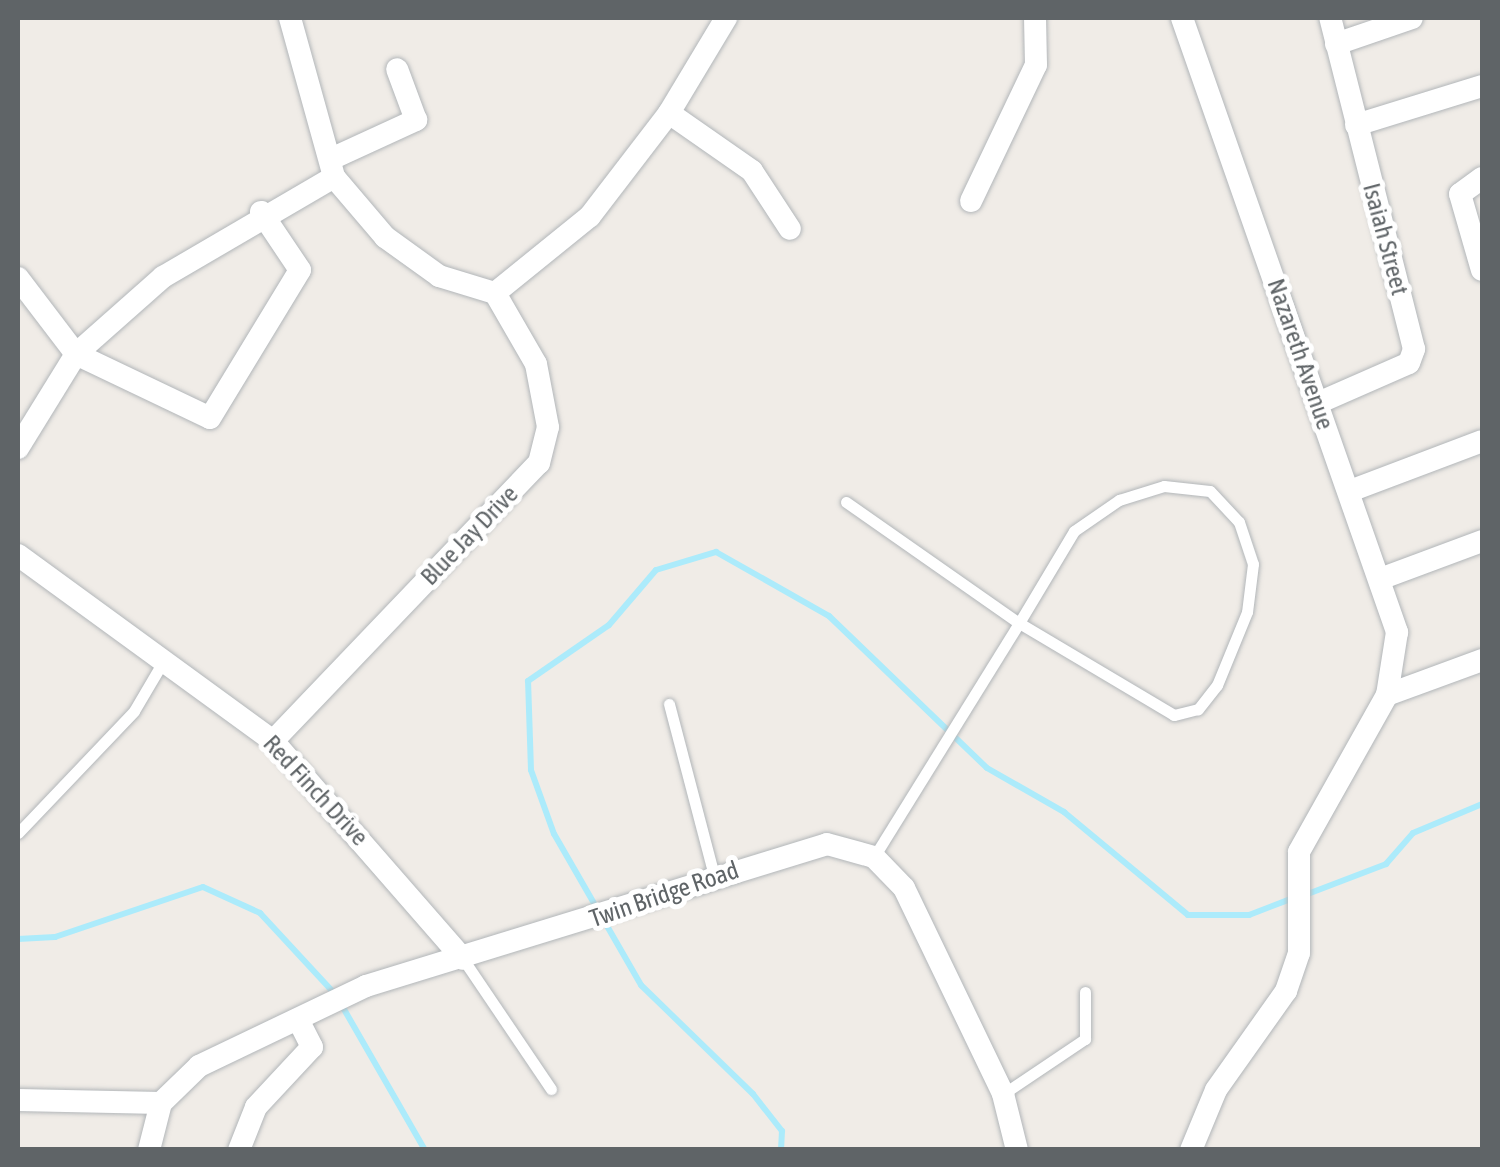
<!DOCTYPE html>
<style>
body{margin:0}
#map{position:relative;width:1500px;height:1167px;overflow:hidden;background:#f0ece7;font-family:"Asap Condensed",sans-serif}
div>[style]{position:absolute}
.stream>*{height:6px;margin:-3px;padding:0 3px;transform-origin:3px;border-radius:3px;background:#acebfb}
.roads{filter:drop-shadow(0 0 2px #b2b6b9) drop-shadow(0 0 2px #b2b6b9)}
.service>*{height:11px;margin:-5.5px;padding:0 5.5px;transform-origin:5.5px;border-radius:5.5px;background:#fff}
.minor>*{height:22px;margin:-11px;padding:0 11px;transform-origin:11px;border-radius:11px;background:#fff}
span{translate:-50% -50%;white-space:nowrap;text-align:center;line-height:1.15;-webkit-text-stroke:10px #fff;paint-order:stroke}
.street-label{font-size:25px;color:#5f6467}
.frame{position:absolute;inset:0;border:20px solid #5f6467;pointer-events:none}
</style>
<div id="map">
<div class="stream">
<i style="left:1305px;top:895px;width:87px;rotate:-20.9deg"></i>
<i style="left:1386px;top:864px;width:41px;rotate:-48.9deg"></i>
<i style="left:1413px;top:833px;width:75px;rotate:-22.8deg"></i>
<i style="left:18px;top:939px;width:37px;rotate:-3deg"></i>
<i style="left:55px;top:937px;width:156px;rotate:-18.7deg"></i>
<i style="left:203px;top:887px;width:63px;rotate:24.5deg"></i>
<i style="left:260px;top:913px;width:109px;rotate:47.2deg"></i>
<i style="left:341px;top:1004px;width:168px;rotate:60.1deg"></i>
<i style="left:781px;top:1150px;width:19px;rotate:-87deg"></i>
<i style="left:782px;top:1131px;width:47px;rotate:-128.1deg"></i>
<i style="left:753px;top:1094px;width:156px;rotate:-135.8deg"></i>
<i style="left:641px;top:985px;width:174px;rotate:-119.9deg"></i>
<i style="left:554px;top:834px;width:68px;rotate:-109.8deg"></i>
<i style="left:531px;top:770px;width:89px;rotate:-91.9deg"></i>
<i style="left:528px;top:681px;width:98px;rotate:-34.7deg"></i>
<i style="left:609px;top:625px;width:72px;rotate:-49.5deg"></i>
<i style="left:656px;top:570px;width:63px;rotate:-16.7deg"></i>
<i style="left:716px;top:552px;width:130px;rotate:29.5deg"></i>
<i style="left:829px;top:616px;width:219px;rotate:43.9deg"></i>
<i style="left:987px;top:768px;width:89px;rotate:29.7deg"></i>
<i style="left:1064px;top:812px;width:161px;rotate:39.7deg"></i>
<i style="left:1188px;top:915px;width:61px"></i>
<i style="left:1249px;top:915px;width:47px;rotate:-21.1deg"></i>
</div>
<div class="roads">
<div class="service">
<i style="left:846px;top:502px;width:211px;rotate:35deg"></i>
<i style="left:1019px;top:623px;width:107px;rotate:-59.1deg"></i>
<i style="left:1074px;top:531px;width:55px;rotate:-34.6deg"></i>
<i style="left:1119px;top:500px;width:47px;rotate:-17.3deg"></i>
<i style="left:1164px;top:486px;width:46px;rotate:6.2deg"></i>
<i style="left:1210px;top:491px;width:42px;rotate:46.9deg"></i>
<i style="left:1239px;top:522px;width:44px;rotate:71.6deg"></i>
<i style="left:1253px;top:564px;width:48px;rotate:97.1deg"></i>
<i style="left:1247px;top:612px;width:79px;rotate:112.3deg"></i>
<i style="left:1217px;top:685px;width:31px;rotate:128deg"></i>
<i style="left:1198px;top:709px;width:25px;rotate:166deg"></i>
<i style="left:1174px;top:715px;width:180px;rotate:-149.3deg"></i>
<i style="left:1019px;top:623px;width:275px;rotate:121.8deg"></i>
<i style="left:669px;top:704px;width:178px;rotate:75.3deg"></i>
<i style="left:18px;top:833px;width:168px;rotate:-46.4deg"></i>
<i style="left:134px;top:711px;width:59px;rotate:-59.5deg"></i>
<i style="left:463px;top:959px;width:157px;rotate:55.9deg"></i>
<i style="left:1003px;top:1094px;width:99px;rotate:-33.9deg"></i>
<i style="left:1085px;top:1039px;width:47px;rotate:-90deg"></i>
</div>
<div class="minor">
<i style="left:290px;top:18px;width:165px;rotate:74.5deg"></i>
<i style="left:1182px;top:18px;width:651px;rotate:70.7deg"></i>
<i style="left:1397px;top:632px;width:64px;rotate:99deg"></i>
<i style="left:1387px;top:695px;width:180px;rotate:119.3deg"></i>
<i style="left:1299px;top:852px;width:101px;rotate:90deg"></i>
<i style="left:1299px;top:953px;width:40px;rotate:108.9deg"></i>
<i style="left:1286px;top:991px;width:121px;rotate:125.3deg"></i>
<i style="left:1216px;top:1090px;width:65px;rotate:112.6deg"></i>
<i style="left:1336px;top:44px;width:80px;rotate:-18.9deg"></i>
<i style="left:669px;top:113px;width:101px;rotate:34.9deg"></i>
<i style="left:752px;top:171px;width:69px;rotate:56.8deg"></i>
<i style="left:1356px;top:125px;width:132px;rotate:-17.2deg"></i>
<i style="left:331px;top:159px;width:94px;rotate:-24.6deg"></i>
<i style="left:416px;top:120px;width:54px;rotate:-110.4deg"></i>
<i style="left:334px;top:177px;width:79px;rotate:49.6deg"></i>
<i style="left:385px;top:237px;width:67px;rotate:35.8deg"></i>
<i style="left:439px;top:276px;width:59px;rotate:16.9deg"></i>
<i style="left:1482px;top:178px;width:27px;rotate:144deg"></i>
<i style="left:1460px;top:194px;width:79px;rotate:73.9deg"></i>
<i style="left:971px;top:201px;width:151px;rotate:-64.5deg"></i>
<i style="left:1036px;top:65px;width:47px;rotate:-91.2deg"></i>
<i style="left:18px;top:278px;width:96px;rotate:52.7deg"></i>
<i style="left:76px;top:354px;width:148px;rotate:25.5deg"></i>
<i style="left:210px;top:418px;width:173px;rotate:-58.7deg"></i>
<i style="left:300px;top:270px;width:70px;rotate:-123.9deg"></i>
<i style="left:495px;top:293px;width:122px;rotate:-39deg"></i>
<i style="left:590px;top:216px;width:130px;rotate:-52.5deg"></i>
<i style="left:669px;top:113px;width:111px;rotate:-59deg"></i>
<i style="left:1318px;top:403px;width:99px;rotate:-23.7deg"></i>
<i style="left:1409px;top:363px;width:15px;rotate:-70deg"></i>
<i style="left:1414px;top:349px;width:341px;rotate:-104.2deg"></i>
<i style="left:18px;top:448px;width:110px;rotate:-58.3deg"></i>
<i style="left:76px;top:354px;width:116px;rotate:-41.5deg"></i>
<i style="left:163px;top:277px;width:198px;rotate:-30.3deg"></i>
<i style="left:1350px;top:491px;width:141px;rotate:-20.7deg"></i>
<i style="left:18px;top:555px;width:316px;rotate:36.1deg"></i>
<i style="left:273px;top:741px;width:289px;rotate:48.9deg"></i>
<i style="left:1380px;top:579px;width:109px;rotate:-20.4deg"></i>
<i style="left:1387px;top:695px;width:101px;rotate:-20.2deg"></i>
<i style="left:273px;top:741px;width:385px;rotate:-46.3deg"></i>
<i style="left:539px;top:463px;width:37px;rotate:-76deg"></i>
<i style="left:548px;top:427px;width:64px;rotate:-100.8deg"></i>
<i style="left:536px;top:364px;width:82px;rotate:-120deg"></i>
<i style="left:18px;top:1100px;width:143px;rotate:1.2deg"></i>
<i style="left:149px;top:1150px;width:49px;rotate:-75.7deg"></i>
<i style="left:161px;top:1103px;width:53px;rotate:-44.2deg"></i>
<i style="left:199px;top:1066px;width:185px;rotate:-25.6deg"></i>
<i style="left:366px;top:986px;width:482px;rotate:-17.1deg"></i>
<i style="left:827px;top:844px;width:49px;rotate:15.5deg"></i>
<i style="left:874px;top:857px;width:43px;rotate:45.9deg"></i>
<i style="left:904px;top:888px;width:229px;rotate:64.3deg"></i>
<i style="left:1003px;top:1094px;width:58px;rotate:76deg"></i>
<i style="left:239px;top:1150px;width:46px;rotate:-68.4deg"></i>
<i style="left:256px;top:1107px;width:82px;rotate:-47deg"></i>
<i style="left:312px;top:1047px;width:31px;rotate:-117deg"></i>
</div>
</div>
<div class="street-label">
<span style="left:1386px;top:239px;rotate:75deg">Isaiah Street</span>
<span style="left:1301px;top:354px;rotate:71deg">Nazareth Avenue</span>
<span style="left:469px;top:535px;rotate:-46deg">Blue Jay Drive</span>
<span style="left:316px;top:790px;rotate:47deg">Red Finch Drive</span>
<span style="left:664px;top:894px;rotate:-19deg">Twin Bridge Road</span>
</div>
<div class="frame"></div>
</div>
